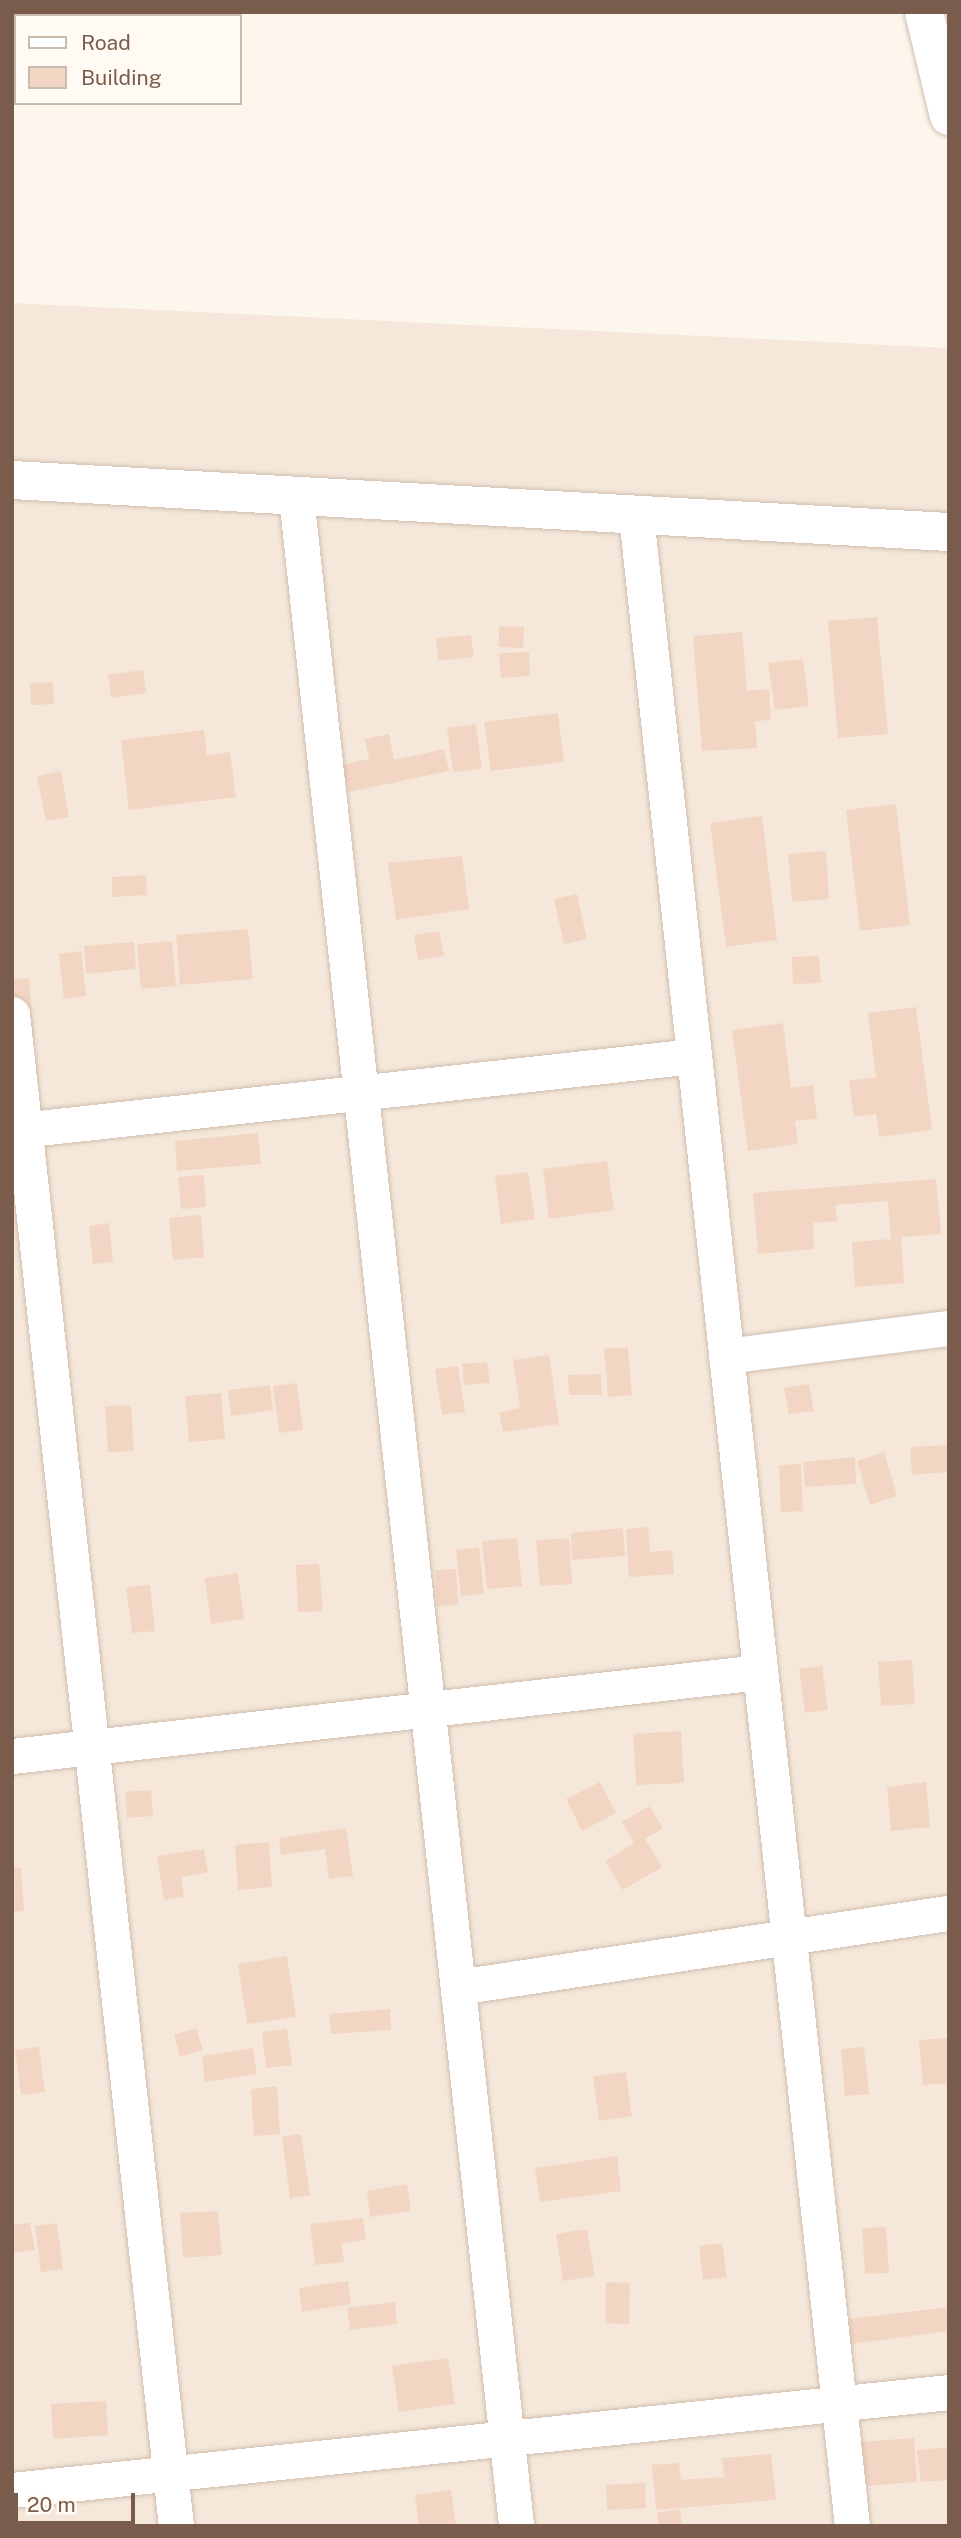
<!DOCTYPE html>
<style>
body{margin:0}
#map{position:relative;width:961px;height:2538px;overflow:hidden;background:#fdf6ec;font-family:"Public Sans",sans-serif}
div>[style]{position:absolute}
.residential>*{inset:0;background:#f5e8da}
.building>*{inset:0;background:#f3d5c3}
.roads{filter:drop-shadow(0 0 2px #d1beb0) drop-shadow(0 0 2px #d1beb0)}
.minor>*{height:35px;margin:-17.5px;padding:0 17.5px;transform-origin:17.5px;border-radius:17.5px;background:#fff}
.tertiary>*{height:38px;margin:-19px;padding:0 19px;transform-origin:19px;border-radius:19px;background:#fff}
span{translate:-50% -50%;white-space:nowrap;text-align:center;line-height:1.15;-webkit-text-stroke:5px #fffaf3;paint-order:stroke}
.frame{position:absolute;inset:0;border:14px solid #7a5c4d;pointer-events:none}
.legend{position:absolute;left:14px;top:14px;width:228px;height:91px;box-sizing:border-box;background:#fffaf3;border:2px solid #cabbb1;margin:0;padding:9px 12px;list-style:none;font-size:21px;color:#7a5c4d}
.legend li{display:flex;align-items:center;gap:14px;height:35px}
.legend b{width:35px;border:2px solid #cabbb1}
.scale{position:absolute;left:14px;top:2493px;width:121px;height:32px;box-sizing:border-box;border:4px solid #7a5c4d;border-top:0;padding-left:9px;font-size:21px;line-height:24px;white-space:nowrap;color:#7a5c4d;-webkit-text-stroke:5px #fffaf3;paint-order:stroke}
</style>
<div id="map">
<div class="residential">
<i style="clip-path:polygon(12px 303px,949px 348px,949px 2526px,12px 2526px)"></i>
</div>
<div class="building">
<i style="clip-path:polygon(877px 617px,888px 734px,838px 738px,828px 621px)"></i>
<i style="clip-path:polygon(499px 626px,524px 627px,523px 648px,499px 647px)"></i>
<i style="clip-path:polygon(742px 632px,747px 691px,769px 689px,771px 720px,755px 721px,757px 748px,702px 751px,693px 636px)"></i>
<i style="clip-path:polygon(471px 635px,474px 657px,438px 661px,436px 638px)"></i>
<i style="clip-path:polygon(529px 652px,530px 676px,501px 678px,499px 653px)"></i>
<i style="clip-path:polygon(803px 659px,809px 706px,775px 710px,768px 663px)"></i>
<i style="clip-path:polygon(143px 670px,146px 693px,111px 698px,108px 675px)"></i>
<i style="clip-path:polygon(53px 682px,54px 704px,31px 705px,30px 683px)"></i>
<i style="clip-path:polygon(558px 713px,564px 762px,491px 771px,484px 722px)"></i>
<i style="clip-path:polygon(476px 724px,482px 769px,453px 772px,447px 728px)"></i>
<i style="clip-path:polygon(204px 730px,207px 755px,230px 752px,236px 797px,129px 810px,121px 740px)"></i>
<i style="clip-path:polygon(389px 734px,394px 760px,444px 749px,449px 771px,349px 792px,342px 765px,369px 759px,365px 739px)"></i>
<i style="clip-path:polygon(61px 771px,69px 817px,46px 821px,37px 776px)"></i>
<i style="clip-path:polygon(896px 804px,910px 925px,860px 931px,846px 810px)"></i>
<i style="clip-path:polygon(762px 816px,777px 940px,726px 947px,710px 823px)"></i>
<i style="clip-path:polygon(826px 851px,829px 899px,792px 902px,788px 854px)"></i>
<i style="clip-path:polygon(462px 856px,469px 909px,396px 920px,388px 863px)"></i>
<i style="clip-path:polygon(146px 875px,147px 895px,112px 897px,112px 877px)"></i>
<i style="clip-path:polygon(577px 894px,587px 939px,564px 944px,554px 899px)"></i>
<i style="clip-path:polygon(248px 929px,253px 979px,180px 985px,176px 935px)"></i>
<i style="clip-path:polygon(439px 931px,444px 956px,418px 960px,414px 935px)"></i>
<i style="clip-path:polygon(172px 941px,176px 986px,141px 989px,137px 944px)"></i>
<i style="clip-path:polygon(134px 942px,136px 969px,86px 974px,84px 946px)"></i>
<i style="clip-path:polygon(81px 951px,86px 996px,64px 999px,59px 954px)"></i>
<i style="clip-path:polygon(819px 956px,821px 983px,793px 984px,792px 957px)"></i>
<i style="clip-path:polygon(29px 978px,34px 1041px,17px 1042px,12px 979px)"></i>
<i style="clip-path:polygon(916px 1007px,932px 1130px,879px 1137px,876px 1114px,854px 1117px,849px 1081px,876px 1077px,868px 1013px)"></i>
<i style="clip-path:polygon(783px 1023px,791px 1088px,813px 1085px,817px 1119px,795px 1121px,798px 1144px,748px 1151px,732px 1030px)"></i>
<i style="clip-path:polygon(258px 1133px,261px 1164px,177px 1171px,175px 1141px)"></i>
<i style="clip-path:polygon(607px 1161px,614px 1210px,549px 1219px,543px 1169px)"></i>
<i style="clip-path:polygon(528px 1172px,535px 1219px,501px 1224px,495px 1176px)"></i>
<i style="clip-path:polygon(204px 1175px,206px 1207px,181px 1209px,178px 1177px)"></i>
<i style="clip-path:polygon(936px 1179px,941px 1234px,901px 1237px,904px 1283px,855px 1287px,852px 1242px,891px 1239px,888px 1201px,835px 1205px,837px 1221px,813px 1223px,814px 1249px,758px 1254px,753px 1193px)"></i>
<i style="clip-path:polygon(201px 1215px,204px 1257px,173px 1260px,169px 1218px)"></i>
<i style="clip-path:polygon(109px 1223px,113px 1262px,93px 1264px,89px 1226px)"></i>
<i style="clip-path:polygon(628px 1347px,632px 1395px,608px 1397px,604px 1349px)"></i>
<i style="clip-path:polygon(549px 1355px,559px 1424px,503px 1432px,499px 1412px,520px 1408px,513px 1360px)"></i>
<i style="clip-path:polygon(487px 1362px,490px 1383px,464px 1385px,462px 1364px)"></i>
<i style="clip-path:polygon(458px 1366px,465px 1412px,442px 1415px,435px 1369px)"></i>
<i style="clip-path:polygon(601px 1374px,602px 1395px,569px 1395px,568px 1375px)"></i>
<i style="clip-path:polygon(297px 1383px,303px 1430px,279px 1433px,273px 1386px)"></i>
<i style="clip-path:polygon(809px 1384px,814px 1411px,789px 1414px,784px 1388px)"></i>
<i style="clip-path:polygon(270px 1385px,273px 1410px,231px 1416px,228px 1390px)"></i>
<i style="clip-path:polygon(221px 1393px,225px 1439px,189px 1442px,185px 1396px)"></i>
<i style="clip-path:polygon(131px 1405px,134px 1451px,108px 1452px,105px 1406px)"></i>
<i style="clip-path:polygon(949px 1445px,949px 1485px,946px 1472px,912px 1475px,910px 1447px)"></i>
<i style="clip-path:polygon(884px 1452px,897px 1496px,870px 1505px,857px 1461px)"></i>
<i style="clip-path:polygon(855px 1457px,856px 1484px,805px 1487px,803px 1462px)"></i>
<i style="clip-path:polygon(801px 1464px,803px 1511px,781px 1512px,779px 1465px)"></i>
<i style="clip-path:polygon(648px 1527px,650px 1552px,672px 1550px,674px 1574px,629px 1577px,626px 1529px)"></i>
<i style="clip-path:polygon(623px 1528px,625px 1556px,572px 1560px,571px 1533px)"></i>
<i style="clip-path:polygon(517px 1538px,522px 1586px,487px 1589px,482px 1541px)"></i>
<i style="clip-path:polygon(569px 1538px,572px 1584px,540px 1586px,536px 1540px)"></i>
<i style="clip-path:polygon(479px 1547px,484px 1594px,461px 1596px,456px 1550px)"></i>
<i style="clip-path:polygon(319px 1564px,323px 1611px,298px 1612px,296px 1565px)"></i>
<i style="clip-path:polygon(456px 1569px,458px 1605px,437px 1606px,435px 1570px)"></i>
<i style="clip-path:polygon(238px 1573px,244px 1619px,211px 1624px,205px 1578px)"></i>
<i style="clip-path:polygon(150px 1585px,155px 1631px,132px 1633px,126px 1587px)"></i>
<i style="clip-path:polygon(912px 1660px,915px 1704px,881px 1706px,878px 1662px)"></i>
<i style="clip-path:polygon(822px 1666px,828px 1710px,805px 1713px,799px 1669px)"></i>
<i style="clip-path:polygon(681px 1731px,684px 1783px,636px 1785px,633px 1734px)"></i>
<i style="clip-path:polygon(600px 1782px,616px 1813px,582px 1831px,566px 1799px)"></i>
<i style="clip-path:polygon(926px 1782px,930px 1827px,891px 1831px,887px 1787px)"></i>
<i style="clip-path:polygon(151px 1790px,153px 1816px,127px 1818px,125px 1792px)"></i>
<i style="clip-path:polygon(649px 1806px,663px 1828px,645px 1839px,662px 1867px,623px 1890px,605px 1861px,634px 1843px,622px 1822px)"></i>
<i style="clip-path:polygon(346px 1828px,353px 1876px,329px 1879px,325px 1849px,281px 1855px,279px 1838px)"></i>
<i style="clip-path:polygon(269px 1842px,272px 1887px,238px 1890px,235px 1845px)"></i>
<i style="clip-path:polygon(204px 1849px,208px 1872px,181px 1877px,184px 1897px,164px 1900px,157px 1856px)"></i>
<i style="clip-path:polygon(12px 1868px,21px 1868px,24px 1911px,12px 1912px)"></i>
<i style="clip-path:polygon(287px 1956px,296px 2017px,247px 2024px,238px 1964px)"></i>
<i style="clip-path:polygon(390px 2009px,391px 2030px,331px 2034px,329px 2014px)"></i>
<i style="clip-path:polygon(196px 2028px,203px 2050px,180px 2057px,174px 2035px)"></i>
<i style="clip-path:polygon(287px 2029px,292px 2065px,266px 2068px,262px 2032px)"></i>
<i style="clip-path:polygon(949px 2038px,949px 2083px,923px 2085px,919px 2040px)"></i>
<i style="clip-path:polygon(39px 2047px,45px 2092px,21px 2095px,15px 2050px)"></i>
<i style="clip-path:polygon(864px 2047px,869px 2094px,845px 2096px,841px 2049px)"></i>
<i style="clip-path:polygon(253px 2048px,257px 2074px,205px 2082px,202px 2056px)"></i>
<i style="clip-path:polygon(626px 2072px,632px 2116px,599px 2121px,593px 2076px)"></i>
<i style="clip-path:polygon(277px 2086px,280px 2134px,254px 2136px,251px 2089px)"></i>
<i style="clip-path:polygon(301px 2134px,310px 2195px,290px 2198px,282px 2137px)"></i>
<i style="clip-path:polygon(617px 2156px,621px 2191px,540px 2202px,535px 2168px)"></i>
<i style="clip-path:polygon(407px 2184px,411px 2211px,370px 2217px,367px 2191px)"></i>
<i style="clip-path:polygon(218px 2211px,222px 2255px,183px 2258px,180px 2213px)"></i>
<i style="clip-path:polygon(363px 2218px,366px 2240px,342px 2243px,344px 2262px,315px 2265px,310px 2224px)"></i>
<i style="clip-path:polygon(30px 2223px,35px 2250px,12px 2253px,12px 2225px)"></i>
<i style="clip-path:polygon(57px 2223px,63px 2269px,41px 2272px,35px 2226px)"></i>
<i style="clip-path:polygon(886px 2227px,889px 2273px,865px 2274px,862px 2228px)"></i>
<i style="clip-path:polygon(587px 2229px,595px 2276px,563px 2281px,556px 2234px)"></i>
<i style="clip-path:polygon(722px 2243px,727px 2277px,703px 2280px,699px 2246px)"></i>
<i style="clip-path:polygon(348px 2281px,351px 2304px,302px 2312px,299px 2288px)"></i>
<i style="clip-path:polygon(606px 2282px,630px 2283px,629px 2324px,605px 2323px)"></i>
<i style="clip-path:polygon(395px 2302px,397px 2324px,350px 2330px,347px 2308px)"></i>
<i style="clip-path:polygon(949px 2307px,949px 2331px,851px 2344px,849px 2319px)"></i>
<i style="clip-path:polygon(448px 2358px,455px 2404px,399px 2412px,392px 2366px)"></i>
<i style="clip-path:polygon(106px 2401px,108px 2435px,53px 2439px,51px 2404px)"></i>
<i style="clip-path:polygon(914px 2438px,917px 2482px,863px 2486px,860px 2442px)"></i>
<i style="clip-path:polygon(949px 2447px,949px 2480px,921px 2482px,917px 2450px)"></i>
<i style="clip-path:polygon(771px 2454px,776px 2500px,656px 2510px,652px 2465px,679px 2463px,681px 2480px,724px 2477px,722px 2458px)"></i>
<i style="clip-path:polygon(645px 2483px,646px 2508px,607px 2510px,606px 2485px)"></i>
<i style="clip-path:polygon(451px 2490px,456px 2526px,419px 2526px,415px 2495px)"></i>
<i style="clip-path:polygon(680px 2509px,682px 2526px,659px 2526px,657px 2513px)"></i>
</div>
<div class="roads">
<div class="minor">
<i style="left:296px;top:496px;width:2042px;rotate:83.81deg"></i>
<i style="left:636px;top:515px;width:2023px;rotate:83.87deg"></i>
<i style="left:12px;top:1014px;width:1521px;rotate:83.81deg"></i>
<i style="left:12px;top:1131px;width:685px;rotate:-6.28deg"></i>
<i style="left:726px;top:1356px;width:225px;rotate:-7.2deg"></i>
<i style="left:12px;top:1756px;width:753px;rotate:-6.41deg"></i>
<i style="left:458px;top:1987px;width:497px;rotate:-8.6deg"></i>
<i style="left:12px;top:2490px;width:942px;rotate:-5.97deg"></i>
</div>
<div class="tertiary">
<i style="left:924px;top:12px;width:107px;rotate:76.5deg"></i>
<i style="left:12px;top:480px;width:938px;rotate:3.18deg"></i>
</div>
</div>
<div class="frame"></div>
<ul class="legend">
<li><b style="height:9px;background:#fff"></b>Road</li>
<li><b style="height:19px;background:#f3d5c3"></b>Building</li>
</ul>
<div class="scale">20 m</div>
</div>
